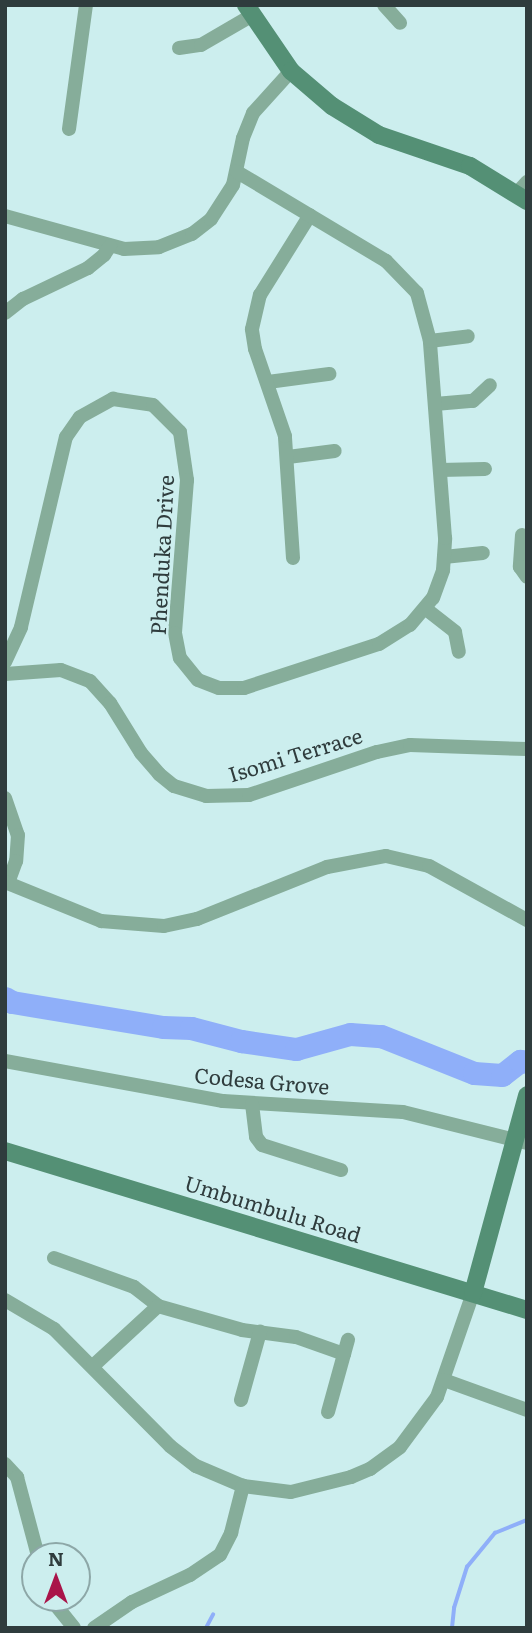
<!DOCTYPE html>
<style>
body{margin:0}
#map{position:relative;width:532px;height:1633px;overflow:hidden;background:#cee;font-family:Literata,serif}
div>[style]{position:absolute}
.stream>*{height:3.5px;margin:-1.75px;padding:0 1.75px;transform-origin:1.75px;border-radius:1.75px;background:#8faff9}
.river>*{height:23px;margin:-11.5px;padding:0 11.5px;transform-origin:11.5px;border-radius:11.5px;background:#8faff9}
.street>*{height:14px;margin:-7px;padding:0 7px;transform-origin:7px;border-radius:7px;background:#86ad9a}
.secondary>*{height:18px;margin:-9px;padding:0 9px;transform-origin:9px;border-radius:9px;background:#549075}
span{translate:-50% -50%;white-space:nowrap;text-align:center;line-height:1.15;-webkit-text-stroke:5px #cee;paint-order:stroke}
.street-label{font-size:21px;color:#2f3c3d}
.frame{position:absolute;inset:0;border:7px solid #2f3c3d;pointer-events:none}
.north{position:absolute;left:21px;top:1542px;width:70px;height:70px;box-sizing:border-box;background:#cee;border:2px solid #8da7a7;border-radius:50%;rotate:0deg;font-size:19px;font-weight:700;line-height:28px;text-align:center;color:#2f3c3d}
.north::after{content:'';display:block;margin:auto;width:24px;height:32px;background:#a91449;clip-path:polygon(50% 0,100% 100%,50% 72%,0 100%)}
</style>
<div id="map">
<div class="stream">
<i style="left:206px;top:1628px;width:15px;rotate:-62deg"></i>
<i style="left:452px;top:1628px;width:20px;rotate:-84deg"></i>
<i style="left:454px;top:1608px;width:43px;rotate:-72.4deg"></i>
<i style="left:467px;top:1567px;width:44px;rotate:-50.5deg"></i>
<i style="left:495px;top:1533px;width:35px;rotate:-22deg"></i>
</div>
<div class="river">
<i style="left:5px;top:998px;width:8px;rotate:30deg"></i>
<i style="left:12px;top:1002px;width:153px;rotate:9.4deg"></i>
<i style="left:163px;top:1027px;width:28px;rotate:2deg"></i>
<i style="left:191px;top:1028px;width:52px;rotate:14.6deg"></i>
<i style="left:241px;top:1041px;width:56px;rotate:8.3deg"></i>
<i style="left:296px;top:1049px;width:56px;rotate:-15.5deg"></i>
<i style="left:350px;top:1034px;width:31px;rotate:4deg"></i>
<i style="left:381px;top:1036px;width:100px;rotate:21.7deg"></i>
<i style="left:474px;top:1073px;width:28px;rotate:4deg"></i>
<i style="left:502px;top:1075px;width:23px;rotate:-38deg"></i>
<i style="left:520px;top:1061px;width:7px;rotate:8deg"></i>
</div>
<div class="street">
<i style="left:384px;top:5px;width:24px;rotate:48deg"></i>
<i style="left:179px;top:48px;width:22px;rotate:-8deg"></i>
<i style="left:201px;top:45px;width:58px;rotate:-30.1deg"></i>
<i style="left:69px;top:129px;width:125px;rotate:-82.2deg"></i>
<i style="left:517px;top:193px;width:15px;rotate:-48deg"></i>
<i style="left:5px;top:216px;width:123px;rotate:15.5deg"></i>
<i style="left:124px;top:249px;width:35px;rotate:-3deg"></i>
<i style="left:159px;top:247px;width:35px;rotate:-22deg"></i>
<i style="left:192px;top:234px;width:24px;rotate:-38deg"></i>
<i style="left:211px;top:219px;width:40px;rotate:-57.1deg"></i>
<i style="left:233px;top:185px;width:48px;rotate:-78deg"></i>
<i style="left:243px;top:138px;width:27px;rotate:-68deg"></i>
<i style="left:253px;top:113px;width:57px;rotate:-47.9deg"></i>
<i style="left:5px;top:313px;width:23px;rotate:-38deg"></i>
<i style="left:23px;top:299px;width:72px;rotate:-25.5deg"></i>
<i style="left:88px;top:268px;width:21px;rotate:-39deg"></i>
<i style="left:104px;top:255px;width:11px;rotate:-56deg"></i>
<i style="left:430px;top:341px;width:38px;rotate:-7deg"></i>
<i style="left:268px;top:382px;width:62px;rotate:-7.5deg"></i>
<i style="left:435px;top:404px;width:38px;rotate:-5deg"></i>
<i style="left:473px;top:401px;width:23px;rotate:-43deg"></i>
<i style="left:288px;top:457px;width:47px;rotate:-7.3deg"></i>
<i style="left:440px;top:470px;width:45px;rotate:-1.3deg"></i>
<i style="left:522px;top:535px;width:32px;rotate:94deg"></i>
<i style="left:520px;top:567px;width:12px;rotate:55deg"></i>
<i style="left:444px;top:557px;width:39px;rotate:-6deg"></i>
<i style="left:293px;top:558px;width:122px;rotate:-93.8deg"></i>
<i style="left:285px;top:436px;width:92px;rotate:-109deg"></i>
<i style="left:255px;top:349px;width:20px;rotate:-99deg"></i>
<i style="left:252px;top:329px;width:35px;rotate:-77deg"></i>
<i style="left:260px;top:295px;width:94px;rotate:-58deg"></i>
<i style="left:426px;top:609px;width:37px;rotate:38deg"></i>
<i style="left:455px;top:632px;width:20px;rotate:79deg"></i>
<i style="left:5px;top:662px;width:38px;rotate:-65deg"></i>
<i style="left:21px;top:627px;width:195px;rotate:-76.7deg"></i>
<i style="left:66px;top:437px;width:24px;rotate:-55deg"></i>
<i style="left:80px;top:417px;width:38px;rotate:-29deg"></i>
<i style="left:113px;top:399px;width:40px;rotate:8.5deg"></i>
<i style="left:153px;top:405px;width:38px;rotate:45deg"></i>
<i style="left:180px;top:432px;width:49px;rotate:81.7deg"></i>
<i style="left:187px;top:480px;width:153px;rotate:94.5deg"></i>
<i style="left:175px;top:633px;width:25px;rotate:79deg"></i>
<i style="left:180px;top:658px;width:28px;rotate:51deg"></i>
<i style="left:198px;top:680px;width:22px;rotate:21deg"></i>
<i style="left:219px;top:688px;width:25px"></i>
<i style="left:244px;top:688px;width:142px;rotate:-18.1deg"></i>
<i style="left:379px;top:644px;width:36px;rotate:-32deg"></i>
<i style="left:410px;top:625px;width:35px;rotate:-50deg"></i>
<i style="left:433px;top:598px;width:30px;rotate:-70deg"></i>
<i style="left:443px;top:570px;width:32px;rotate:-86deg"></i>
<i style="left:445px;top:538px;width:198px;rotate:-94.4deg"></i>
<i style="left:430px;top:341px;width:50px;rotate:-105.2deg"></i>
<i style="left:417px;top:293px;width:45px;rotate:-134.1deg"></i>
<i style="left:386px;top:261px;width:174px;rotate:-149.1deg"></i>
<i style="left:5px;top:674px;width:56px;rotate:-4.1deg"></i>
<i style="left:61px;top:670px;width:31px;rotate:21deg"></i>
<i style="left:90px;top:681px;width:30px;rotate:48deg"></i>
<i style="left:110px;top:703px;width:59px;rotate:58.2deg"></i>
<i style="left:141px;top:753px;width:28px;rotate:49deg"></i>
<i style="left:159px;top:774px;width:19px;rotate:39deg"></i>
<i style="left:174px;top:786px;width:34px;rotate:17deg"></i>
<i style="left:206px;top:796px;width:43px;rotate:-1.3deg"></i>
<i style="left:249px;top:795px;width:135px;rotate:-18.6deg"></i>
<i style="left:377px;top:752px;width:34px;rotate:-12deg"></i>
<i style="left:410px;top:745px;width:117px;rotate:2deg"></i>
<i style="left:5px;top:798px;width:39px;rotate:71deg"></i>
<i style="left:18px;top:835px;width:26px;rotate:94deg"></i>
<i style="left:16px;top:861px;width:23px;rotate:110deg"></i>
<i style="left:5px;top:882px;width:104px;rotate:22.1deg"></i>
<i style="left:101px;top:921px;width:63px;rotate:4.5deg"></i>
<i style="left:164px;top:926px;width:34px;rotate:-12deg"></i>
<i style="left:197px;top:919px;width:140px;rotate:-21.8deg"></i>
<i style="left:327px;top:867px;width:60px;rotate:-10.6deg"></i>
<i style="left:386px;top:856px;width:44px;rotate:13.1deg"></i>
<i style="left:429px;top:866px;width:112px;rotate:28.9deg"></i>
<i style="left:5px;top:1061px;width:222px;rotate:10.4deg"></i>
<i style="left:223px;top:1101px;width:180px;rotate:3.5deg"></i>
<i style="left:403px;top:1112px;width:128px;rotate:14deg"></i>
<i style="left:252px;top:1104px;width:33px;rotate:83deg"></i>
<i style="left:256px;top:1137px;width:10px;rotate:53deg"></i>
<i style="left:262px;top:1145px;width:83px;rotate:17.6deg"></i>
<i style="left:54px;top:1258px;width:85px;rotate:19.9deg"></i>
<i style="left:134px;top:1287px;width:31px;rotate:38deg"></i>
<i style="left:158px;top:1306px;width:87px;rotate:15.9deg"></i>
<i style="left:242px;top:1330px;width:54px;rotate:7.4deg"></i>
<i style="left:296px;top:1337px;width:51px;rotate:19.5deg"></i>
<i style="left:5px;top:1300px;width:57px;rotate:30.6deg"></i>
<i style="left:54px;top:1329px;width:165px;rotate:45.2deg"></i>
<i style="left:170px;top:1446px;width:33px;rotate:38deg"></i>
<i style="left:196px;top:1466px;width:51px;rotate:23.1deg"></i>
<i style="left:243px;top:1486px;width:48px;rotate:7.1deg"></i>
<i style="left:291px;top:1492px;width:62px;rotate:-14deg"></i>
<i style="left:351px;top:1477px;width:21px;rotate:-23deg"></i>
<i style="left:370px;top:1469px;width:37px;rotate:-36deg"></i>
<i style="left:400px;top:1447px;width:62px;rotate:-53.5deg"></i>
<i style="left:437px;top:1397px;width:110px;rotate:-70.9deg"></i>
<i style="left:93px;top:1366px;width:88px;rotate:-42.7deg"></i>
<i style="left:444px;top:1380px;width:88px;rotate:19.9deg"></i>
<i style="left:241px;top:1400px;width:71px;rotate:-74.4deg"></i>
<i style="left:328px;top:1412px;width:75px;rotate:-74.5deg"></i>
<i style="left:5px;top:1464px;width:18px;rotate:47deg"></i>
<i style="left:17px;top:1477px;width:82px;rotate:75.1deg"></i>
<i style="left:50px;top:1598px;width:38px;rotate:51deg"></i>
<i style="left:94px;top:1628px;width:46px;rotate:-34.4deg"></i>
<i style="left:132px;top:1602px;width:64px;rotate:-25deg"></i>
<i style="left:190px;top:1575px;width:36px;rotate:-34deg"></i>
<i style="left:220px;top:1555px;width:25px;rotate:-63deg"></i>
<i style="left:231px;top:1533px;width:49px;rotate:-75.7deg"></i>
</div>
<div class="secondary">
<i style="left:246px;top:5px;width:80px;rotate:55.7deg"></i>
<i style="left:291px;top:71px;width:54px;rotate:40.5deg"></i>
<i style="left:332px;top:106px;width:55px;rotate:31.7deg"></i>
<i style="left:379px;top:135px;width:96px;rotate:18.8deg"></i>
<i style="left:470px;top:166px;width:67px;rotate:31.6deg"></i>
<i style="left:5px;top:1151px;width:546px;rotate:16.94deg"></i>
<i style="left:473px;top:1293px;width:205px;rotate:-74.7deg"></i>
</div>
<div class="street-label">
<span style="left:161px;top:555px;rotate:-87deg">Phenduka Drive</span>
<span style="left:295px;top:754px;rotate:-17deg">Isomi Terrace</span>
<span style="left:262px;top:1080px;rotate:5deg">Codesa Grove</span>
<span style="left:273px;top:1208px;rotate:17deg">Umbumbulu Road</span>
</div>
<div class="frame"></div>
<div class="north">N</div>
</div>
